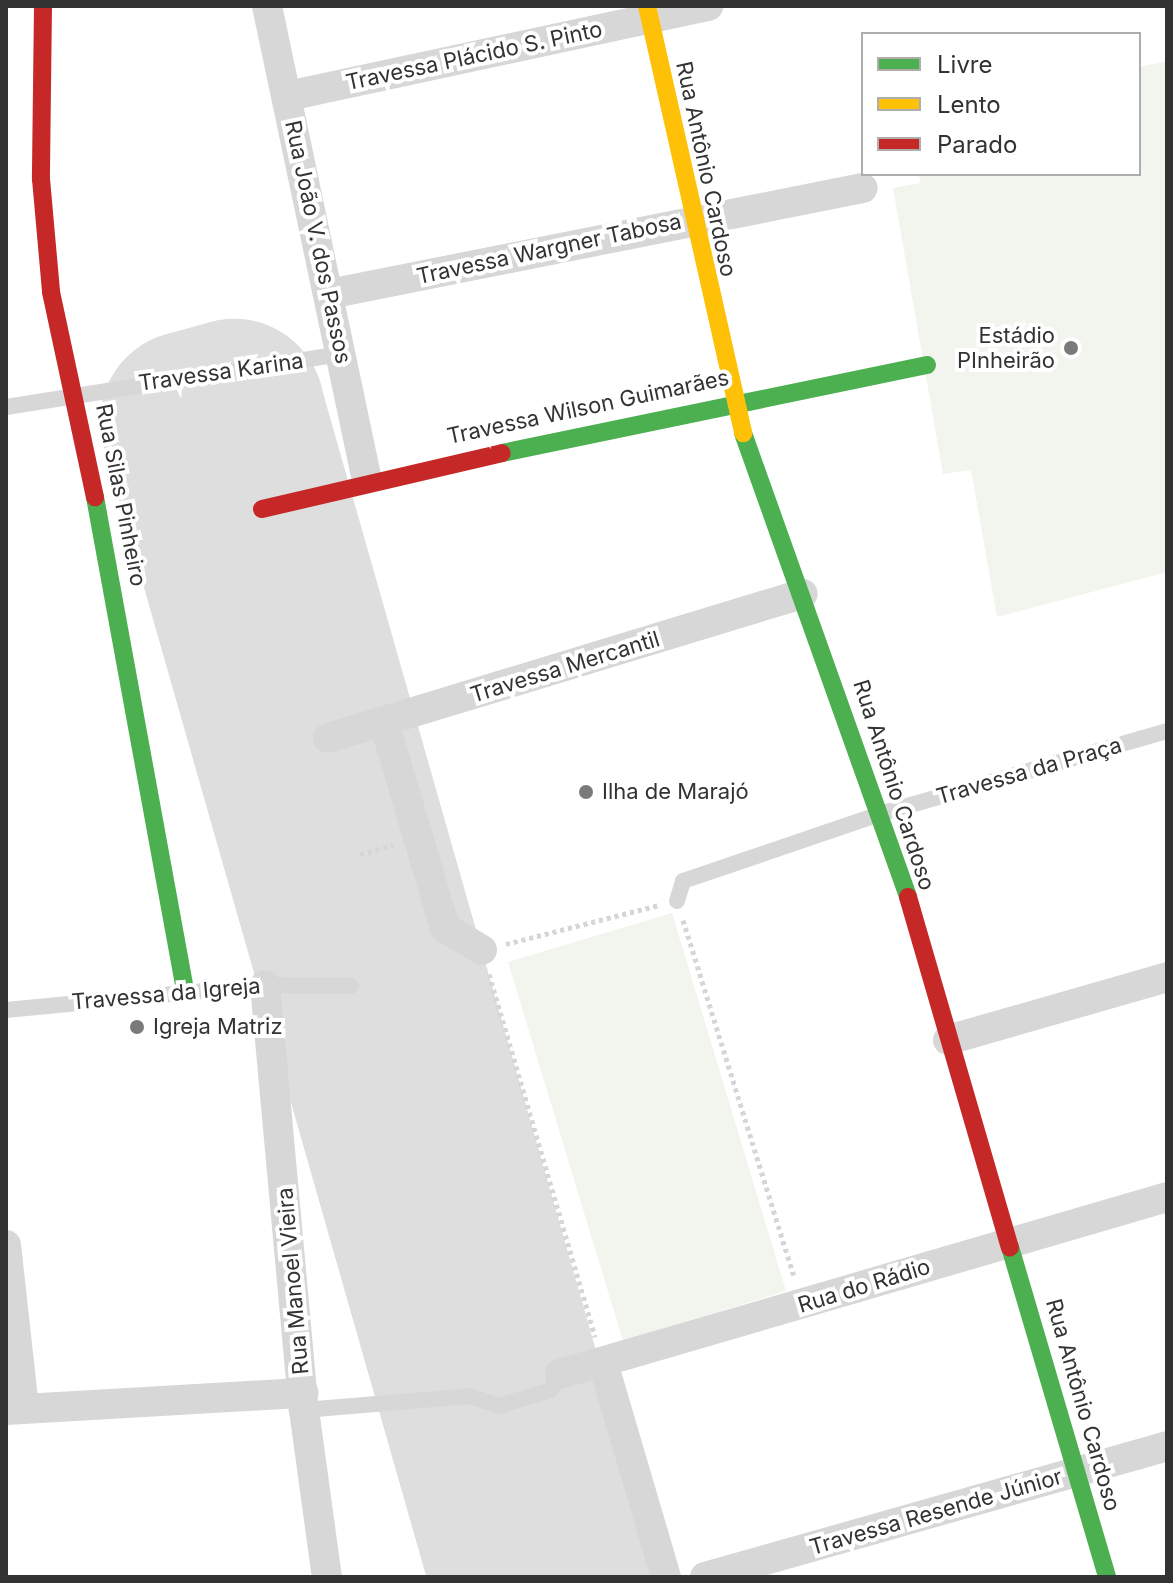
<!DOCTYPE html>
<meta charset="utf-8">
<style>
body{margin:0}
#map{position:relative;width:1173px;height:1583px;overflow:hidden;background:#fff;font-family:Inter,sans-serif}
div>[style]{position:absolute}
.green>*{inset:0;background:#f1f5ed}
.runway>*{height:180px;margin:-90px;padding:0 90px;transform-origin:90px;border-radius:90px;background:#dedede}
.path>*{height:5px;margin-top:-2.5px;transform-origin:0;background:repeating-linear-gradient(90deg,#d6d6d6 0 4px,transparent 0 8px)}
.lane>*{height:16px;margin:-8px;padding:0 8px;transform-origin:8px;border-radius:8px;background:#d7d7d7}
.street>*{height:30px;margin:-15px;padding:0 15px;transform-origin:15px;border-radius:15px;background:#d7d7d7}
.fast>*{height:18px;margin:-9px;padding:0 9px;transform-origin:9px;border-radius:9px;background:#4caf50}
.slow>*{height:18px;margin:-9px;padding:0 9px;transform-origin:9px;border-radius:9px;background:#ffc107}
.jam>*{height:18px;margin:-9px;padding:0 9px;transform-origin:9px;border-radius:9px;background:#c62828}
.dots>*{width:22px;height:22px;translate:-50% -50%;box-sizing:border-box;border:4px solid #fff;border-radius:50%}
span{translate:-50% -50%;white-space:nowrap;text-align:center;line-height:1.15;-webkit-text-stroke:8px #fff;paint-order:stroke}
.street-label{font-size:22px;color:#333}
.poi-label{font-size:22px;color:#333}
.right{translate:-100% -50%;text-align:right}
.left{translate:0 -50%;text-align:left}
.frame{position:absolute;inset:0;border:8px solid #333;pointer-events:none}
.legend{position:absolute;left:861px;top:32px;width:280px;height:144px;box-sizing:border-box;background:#fff;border:2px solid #adadad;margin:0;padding:10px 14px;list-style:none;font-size:24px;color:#333}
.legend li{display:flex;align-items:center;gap:16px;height:40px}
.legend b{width:40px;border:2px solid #adadad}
</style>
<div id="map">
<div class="green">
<i style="clip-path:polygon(1167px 61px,1167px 572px,997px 617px,971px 470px,943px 474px,893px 188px,920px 183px,919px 174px,1139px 174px,1139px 67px)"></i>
<i style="clip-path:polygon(672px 913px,786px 1291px,623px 1341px,508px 962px)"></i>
</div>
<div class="runway">
<i style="left:520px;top:1577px;width:1202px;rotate:-105.93deg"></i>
<i style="left:190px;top:421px;width:46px;rotate:-15.3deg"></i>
<i style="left:234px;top:409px;width:1215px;rotate:74.09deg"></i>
</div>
<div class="path">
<i style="left:360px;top:854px;width:35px;rotate:-15deg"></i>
<i style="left:683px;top:920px;width:374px;rotate:72.7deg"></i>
<i style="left:506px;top:944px;width:158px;rotate:-14.3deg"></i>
<i style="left:489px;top:974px;width:378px;rotate:73.7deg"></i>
</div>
<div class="lane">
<i style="left:6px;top:407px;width:340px;rotate:-9deg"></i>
<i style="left:677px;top:901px;width:21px;rotate:-73deg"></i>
<i style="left:683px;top:881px;width:211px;rotate:-18.8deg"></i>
<i style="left:883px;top:813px;width:296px;rotate:-16.1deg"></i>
<i style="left:6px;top:1010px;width:260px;rotate:-5.5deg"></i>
<i style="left:265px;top:985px;width:86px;rotate:0.7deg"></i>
<i style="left:304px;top:1410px;width:166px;rotate:-4.8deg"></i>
<i style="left:469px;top:1396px;width:32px;rotate:18deg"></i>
<i style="left:499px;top:1406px;width:54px;rotate:-17.1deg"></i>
<i style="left:551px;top:1390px;width:18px;rotate:-61deg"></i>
</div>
<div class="street">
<i style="left:267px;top:6px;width:483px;rotate:78.1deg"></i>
<i style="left:288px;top:96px;width:430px;rotate:-12.1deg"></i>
<i style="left:329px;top:294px;width:544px;rotate:-11.23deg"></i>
<i style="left:384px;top:722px;width:215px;rotate:73.5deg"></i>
<i style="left:445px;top:928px;width:43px;rotate:30.7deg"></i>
<i style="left:328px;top:738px;width:496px;rotate:-16.9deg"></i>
<i style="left:265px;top:985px;width:427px;rotate:84.8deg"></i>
<i style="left:304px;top:1410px;width:169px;rotate:82.2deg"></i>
<i style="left:948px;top:1040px;width:228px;rotate:-16deg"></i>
<i style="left:6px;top:1245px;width:164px;rotate:83.7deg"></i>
<i style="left:603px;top:1363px;width:223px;rotate:73.6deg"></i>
<i style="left:560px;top:1374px;width:632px;rotate:-16.26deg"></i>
<i style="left:6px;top:1410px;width:298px;rotate:-3.3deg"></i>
<i style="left:705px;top:1577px;width:480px;rotate:-15.8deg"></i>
</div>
<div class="fast">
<i style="left:743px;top:433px;width:492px;rotate:70.4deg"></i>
<i style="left:502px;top:453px;width:434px;rotate:-11.7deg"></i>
<i style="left:95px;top:497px;width:501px;rotate:79.65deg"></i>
<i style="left:1010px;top:1247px;width:344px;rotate:73.6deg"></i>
</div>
<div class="slow">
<i style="left:647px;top:6px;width:438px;rotate:77.3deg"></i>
</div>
<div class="jam">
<i style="left:43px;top:6px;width:173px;rotate:90.7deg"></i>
<i style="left:41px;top:179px;width:113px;rotate:84.9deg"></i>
<i style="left:51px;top:292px;width:210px;rotate:77.9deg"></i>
<i style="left:262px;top:509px;width:246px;rotate:-13.1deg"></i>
<i style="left:908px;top:897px;width:365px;rotate:73.8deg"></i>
</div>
<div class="dots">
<i style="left:1071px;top:348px;background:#7a7a7a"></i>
<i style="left:586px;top:792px;background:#7a7a7a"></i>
<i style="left:137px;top:1027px;background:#7a7a7a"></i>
</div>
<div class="street-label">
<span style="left:474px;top:56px;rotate:-12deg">Travessa Plácido S. Pinto</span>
<span style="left:706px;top:169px;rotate:78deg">Rua Antônio Cardoso</span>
<span style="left:318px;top:242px;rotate:78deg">Rua João V. dos Passos</span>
<span style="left:549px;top:249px;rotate:-12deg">Travessa Wargner Tabosa</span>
<span style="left:221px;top:372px;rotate:-8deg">Travessa Karina</span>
<span style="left:588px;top:407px;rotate:-12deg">Travessa Wilson Guimarães</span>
<span style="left:121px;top:495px;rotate:79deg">Rua Silas Pinheiro</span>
<span style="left:565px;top:667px;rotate:-17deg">Travessa Mercantil</span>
<span style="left:1029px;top:771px;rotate:-16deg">Travessa da Praça</span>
<span style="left:894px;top:785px;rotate:72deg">Rua Antônio Cardoso</span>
<span style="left:166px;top:994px;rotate:-5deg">Travessa da Igreja</span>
<span style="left:293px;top:1281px;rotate:-95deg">Rua Manoel Vieira</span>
<span style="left:864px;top:1286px;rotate:-17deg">Rua do Rádio</span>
<span style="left:1083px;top:1405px;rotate:74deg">Rua Antônio Cardoso</span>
<span style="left:936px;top:1512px;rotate:-16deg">Travessa Resende Júnior</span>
</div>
<div class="poi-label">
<span class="right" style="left:1055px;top:348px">Estádio<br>PInheirão</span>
<span class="left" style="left:602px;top:792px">Ilha de Marajó</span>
<span class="left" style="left:153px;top:1027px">Igreja Matriz</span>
</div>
<div class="frame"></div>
<ul class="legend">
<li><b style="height:10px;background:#4caf50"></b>Livre</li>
<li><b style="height:10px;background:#ffc107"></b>Lento</li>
<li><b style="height:10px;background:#c62828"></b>Parado</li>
</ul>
</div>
